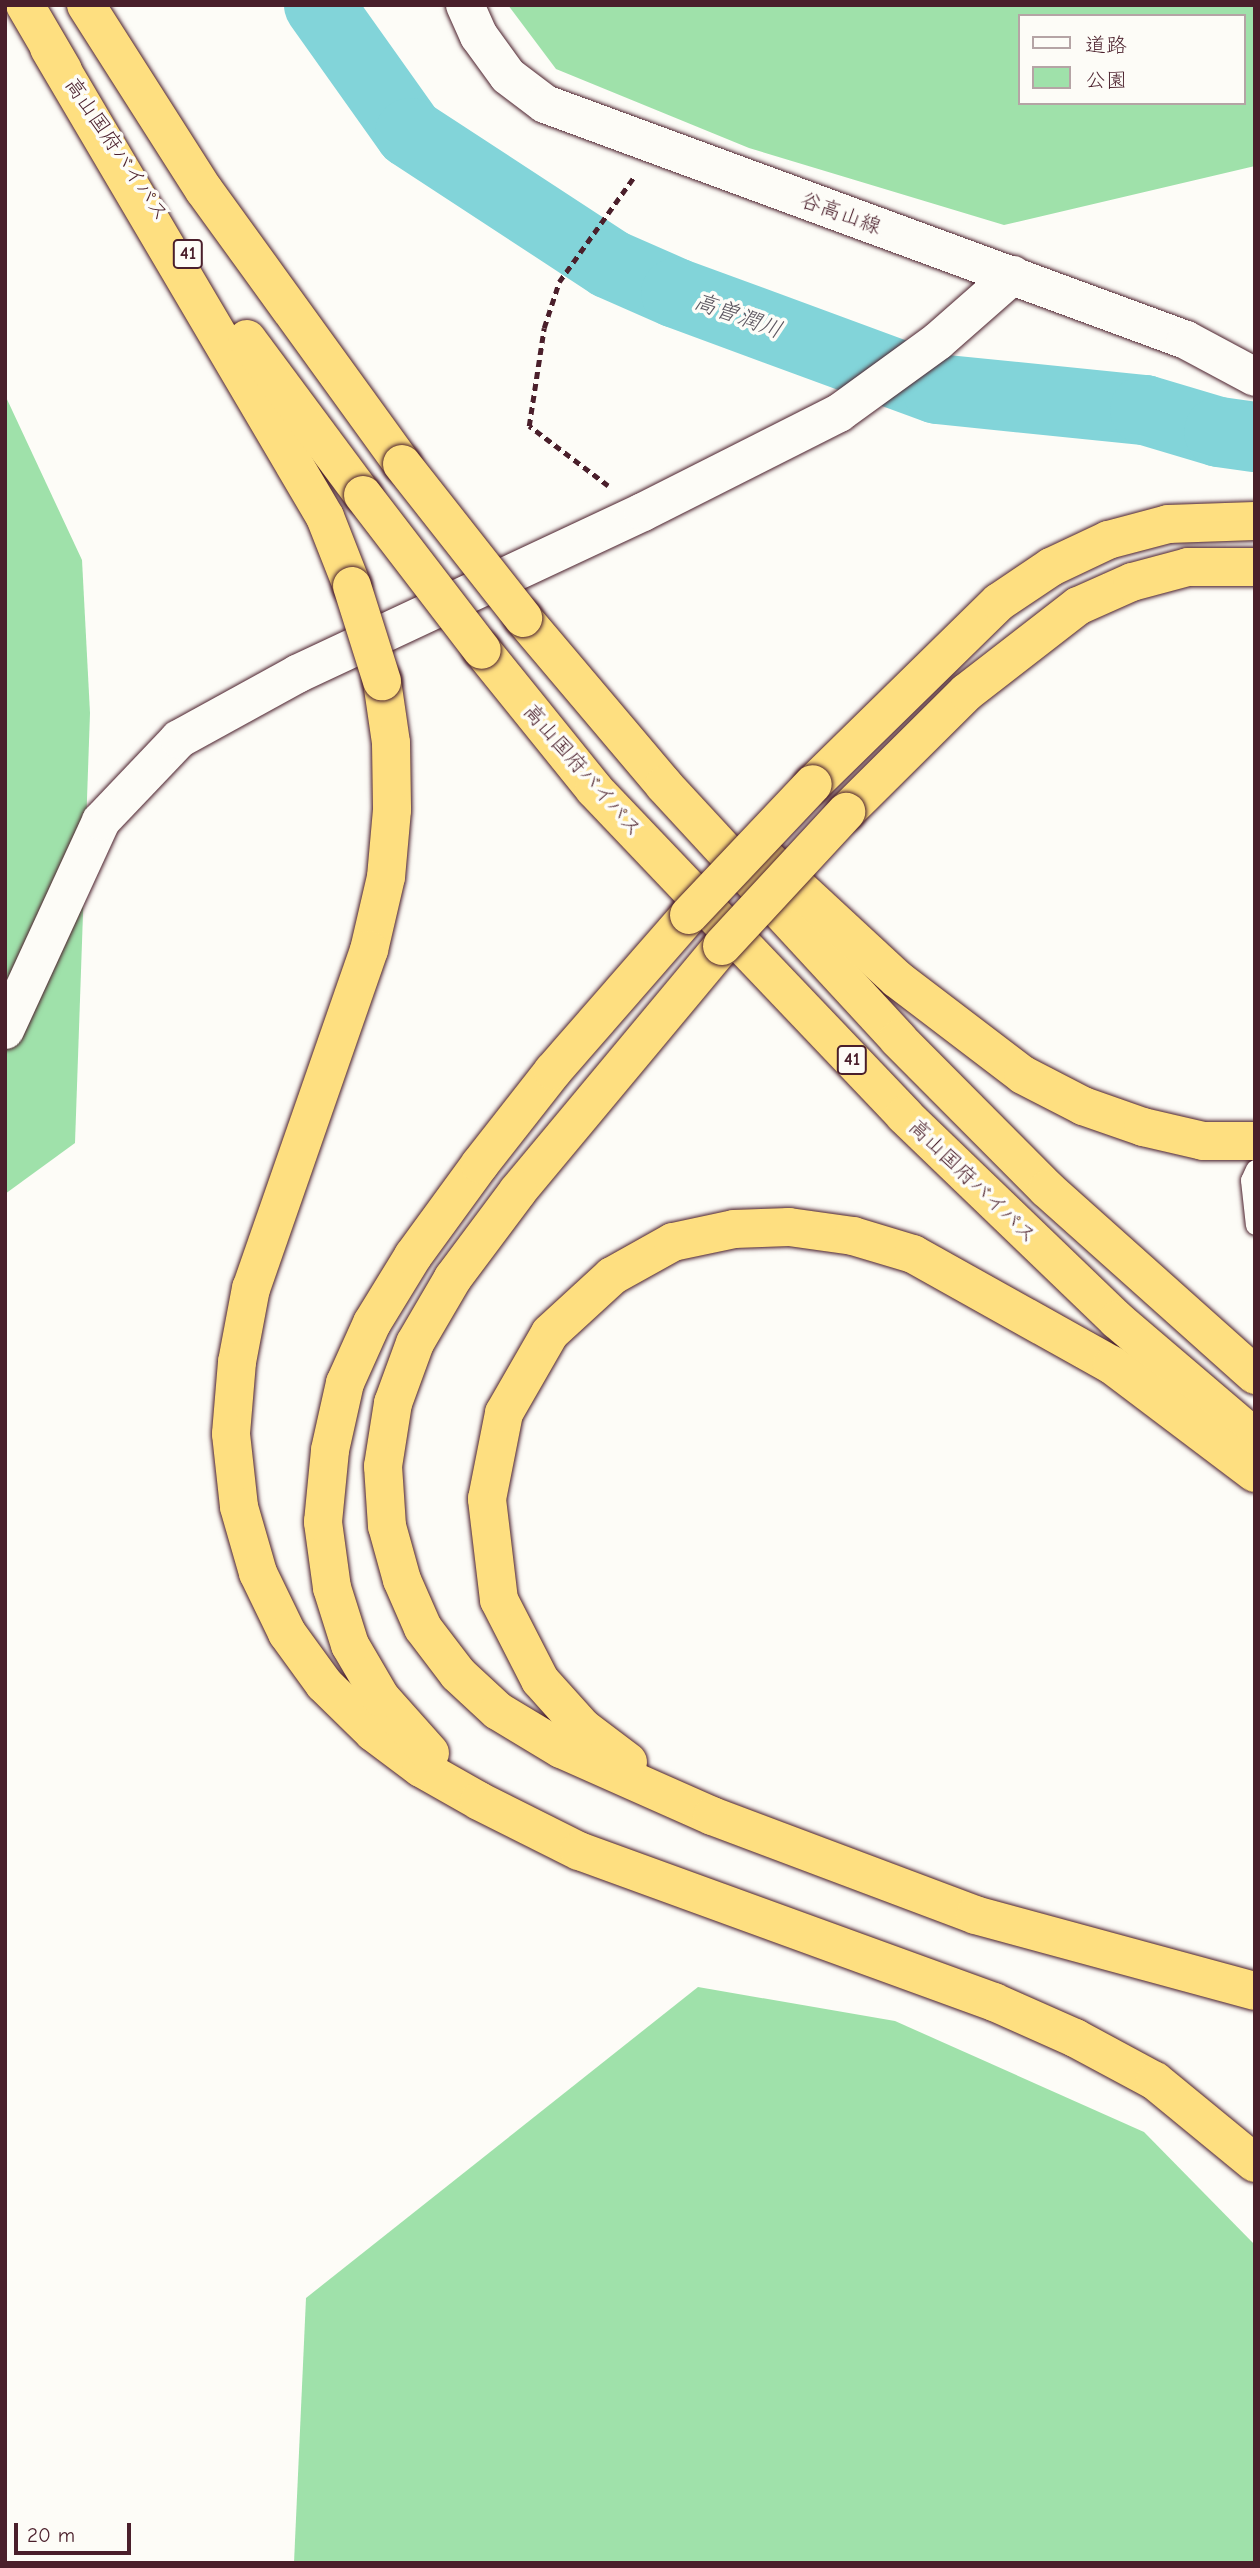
<!DOCTYPE html>
<meta charset="utf-8">
<style>
body{margin:0}
#map{position:relative;width:1260px;height:2568px;overflow:hidden;background:#fdfcf7;font-family:"Comic Neue","Klee One",sans-serif}
div>[style]{position:absolute}
.green>*{inset:0;background:#9fe1aa}
.river>*{height:70px;margin:-35px;padding:0 35px;transform-origin:35px;border-radius:35px;background:#82d4d9}
.path>*{height:4.5px;margin-top:-2.25px;transform-origin:0;background:repeating-linear-gradient(90deg,#4a1f2b 0 7px,transparent 0 12px)}
.roads{filter:drop-shadow(0 0 2px #4a1f2b) drop-shadow(0 0 2px #4a1f2b)}
.service>*{height:19px;margin:-9.5px;padding:0 9.5px;transform-origin:9.5px;border-radius:9.5px;background:#fdfcf7}
.minor>*{height:38px;margin:-19px;padding:0 19px;transform-origin:19px;border-radius:19px;background:#fdfcf7}
.secondary>*{height:38px;margin:-19px;padding:0 19px;transform-origin:19px;border-radius:19px;background:#fdfcf7}
.motorway>*{height:38px;margin:-19px;padding:0 19px;transform-origin:19px;border-radius:19px;background:#fedf80}
.bridges{filter:drop-shadow(0 0 2px #4a1f2b) drop-shadow(0 0 2px #4a1f2b)}
.motorway-bridge>*{height:38px;margin:-19px;padding:0 19px;transform-origin:19px;border-radius:19px;background:#fedf80}
span{translate:-50% -50%;white-space:nowrap;text-align:center;line-height:1.15;-webkit-text-stroke:7px #fdfcf7;paint-order:stroke}
.shield-label span{padding:2px 5px;background:#fdfcf7;border:2px solid;border-radius:5px;-webkit-text-stroke-width:0}
.shield-label{font-size:19px;color:#4a1f2b;font-weight:700}
.street-label{font-size:21px;color:#4a1f2b}
.water-label{font-size:23px;color:#5b555f;font-style:italic}
.frame{position:absolute;inset:0;border:7px solid #4a1f2b;pointer-events:none}
.legend{position:absolute;left:1018px;top:14px;width:228px;height:91px;box-sizing:border-box;background:#fdfcf7;border:2px solid #b5a4a5;margin:0;padding:9px 12px;list-style:none;font-size:21px;color:#4a1f2b}
.legend li{display:flex;align-items:center;gap:14px;height:35px}
.legend b{width:35px;border:2px solid #b5a4a5}
.scale{position:absolute;left:14px;top:2523px;width:117px;height:32px;box-sizing:border-box;border:4px solid #4a1f2b;border-top:0;padding-left:9px;font-size:21px;line-height:24px;white-space:nowrap;color:#4a1f2b;-webkit-text-stroke:5px #fdfcf7;paint-order:stroke}
</style>
<div id="map">
<div class="green">
<i style="clip-path:polygon(evenodd,508px 5px,1255px 5px,1255px 166px,1004px 225px,749px 148px,556px 69px,508px 5px,1020px 16px,1244px 16px,1244px 103px,1020px 103px,1020px 16px)"></i>
<i style="clip-path:polygon(5px 395px,82px 560px,90px 713px,75px 1143px,5px 1194px)"></i>
<i style="clip-path:polygon(698px 1987px,895px 2021px,1144px 2132px,1255px 2245px,1255px 2563px,294px 2563px,306px 2298px)"></i>
</div>
<div class="river">
<i style="left:319px;top:5px;width:157px;rotate:54.6deg"></i>
<i style="left:410px;top:133px;width:239px;rotate:33.2deg"></i>
<i style="left:610px;top:264px;width:72px;rotate:23.7deg"></i>
<i style="left:676px;top:293px;width:278px;rotate:20.2deg"></i>
<i style="left:937px;top:389px;width:209px;rotate:5.8deg"></i>
<i style="left:1145px;top:410px;width:77px;rotate:16.6deg"></i>
<i style="left:1219px;top:432px;width:36px;rotate:8deg"></i>
</div>
<div class="path">
<i style="left:608px;top:486px;width:99px;rotate:-142.8deg"></i>
<i style="left:529px;top:426px;width:99px;rotate:-81.3deg"></i>
<i style="left:544px;top:328px;width:48px;rotate:-71.9deg"></i>
<i style="left:559px;top:282px;width:129px;rotate:-54.5deg"></i>
</div>
<div class="roads">
<div class="service">
<i style="left:1255px;top:1169px;width:12px;rotate:114deg"></i>
<i style="left:1250px;top:1180px;width:45px;rotate:83.7deg"></i>
</div>
<div class="minor">
<i style="left:5px;top:1030px;width:230px;rotate:-65.3deg"></i>
<i style="left:101px;top:821px;width:113px;rotate:-46.4deg"></i>
<i style="left:179px;top:739px;width:135px;rotate:-28.8deg"></i>
<i style="left:297px;top:674px;width:382px;rotate:-25.1deg"></i>
<i style="left:643px;top:512px;width:220px;rotate:-26.8deg"></i>
<i style="left:839px;top:413px;width:122px;rotate:-36deg"></i>
<i style="left:938px;top:341px;width:100px;rotate:-41.3deg"></i>
</div>
<div class="secondary">
<i style="left:465px;top:5px;width:34px;rotate:66deg"></i>
<i style="left:479px;top:36px;width:49px;rotate:54.1deg"></i>
<i style="left:508px;top:76px;width:46px;rotate:37.1deg"></i>
<i style="left:545px;top:104px;width:683px;rotate:20.21deg"></i>
<i style="left:1186px;top:340px;width:78px;rotate:28.2deg"></i>
</div>
<div class="motorway">
<i style="left:25px;top:5px;width:75px;rotate:59.7deg"></i>
<i style="left:86px;top:5px;width:219px;rotate:57.5deg"></i>
<i style="left:204px;top:190px;width:338px;rotate:54.1deg"></i>
<i style="left:49px;top:48px;width:544px;rotate:59.52deg"></i>
<i style="left:325px;top:517px;width:74px;rotate:68.6deg"></i>
<i style="left:247px;top:339px;width:194px;rotate:53.4deg"></i>
<i style="left:523px;top:618px;width:219px;rotate:49.8deg"></i>
<i style="left:664px;top:785px;width:345px;rotate:47.3deg"></i>
<i style="left:898px;top:1039px;width:211px;rotate:45.2deg"></i>
<i style="left:1047px;top:1189px;width:279px;rotate:41.8deg"></i>
<i style="left:482px;top:650px;width:179px;rotate:51.1deg"></i>
<i style="left:594px;top:789px;width:450px;rotate:46.4deg"></i>
<i style="left:904px;top:1115px;width:296px;rotate:43.9deg"></i>
<i style="left:1117px;top:1320px;width:182px;rotate:40.5deg"></i>
<i style="left:382px;top:681px;width:63px;rotate:81.7deg"></i>
<i style="left:391px;top:743px;width:67px;rotate:89.1deg"></i>
<i style="left:392px;top:810px;width:67px;rotate:95.1deg"></i>
<i style="left:386px;top:877px;width:75px;rotate:103.1deg"></i>
<i style="left:369px;top:950px;width:358px;rotate:109.2deg"></i>
<i style="left:251px;top:1288px;width:75px;rotate:100.7deg"></i>
<i style="left:237px;top:1362px;width:72px;rotate:94.8deg"></i>
<i style="left:231px;top:1434px;width:73px;rotate:83.7deg"></i>
<i style="left:239px;top:1507px;width:69px;rotate:73.9deg"></i>
<i style="left:258px;top:1573px;width:67px;rotate:64.2deg"></i>
<i style="left:287px;top:1633px;width:63px;rotate:54deg"></i>
<i style="left:324px;top:1684px;width:69px;rotate:44.4deg"></i>
<i style="left:373px;top:1732px;width:60px;rotate:36.9deg"></i>
<i style="left:421px;top:1768px;width:67px;rotate:29.6deg"></i>
<i style="left:479px;top:1801px;width:112px;rotate:26.6deg"></i>
<i style="left:579px;top:1851px;width:442px;rotate:20deg"></i>
<i style="left:994px;top:2002px;width:89px;rotate:24deg"></i>
<i style="left:1075px;top:2038px;width:91px;rotate:28.3deg"></i>
<i style="left:1155px;top:2081px;width:129px;rotate:39.4deg"></i>
<i style="left:813px;top:784px;width:260px;rotate:-44.4deg"></i>
<i style="left:999px;top:602px;width:63px;rotate:-33.9deg"></i>
<i style="left:1051px;top:567px;width:63px;rotate:-25.3deg"></i>
<i style="left:1108px;top:540px;width:62px;rotate:-14.9deg"></i>
<i style="left:1168px;top:524px;width:87px;rotate:-2deg"></i>
<i style="left:846px;top:812px;width:170px;rotate:-44.8deg"></i>
<i style="left:967px;top:692px;width:140px;rotate:-37.8deg"></i>
<i style="left:1078px;top:606px;width:59px;rotate:-24deg"></i>
<i style="left:1132px;top:582px;width:58px;rotate:-15deg"></i>
<i style="left:1188px;top:567px;width:67px"></i>
<i style="left:761px;top:853px;width:185px;rotate:42.8deg"></i>
<i style="left:897px;top:979px;width:158px;rotate:37.3deg"></i>
<i style="left:1023px;top:1075px;width:68px;rotate:27.3deg"></i>
<i style="left:1083px;top:1106px;width:64px;rotate:19.3deg"></i>
<i style="left:1143px;top:1127px;width:62px;rotate:13.1deg"></i>
<i style="left:1203px;top:1141px;width:52px"></i>
<i style="left:722px;top:946px;width:319px;rotate:129.8deg"></i>
<i style="left:518px;top:1191px;width:109px;rotate:126.8deg"></i>
<i style="left:453px;top:1278px;width:75px;rotate:120.3deg"></i>
<i style="left:415px;top:1343px;width:64px;rotate:110.1deg"></i>
<i style="left:393px;top:1403px;width:64px;rotate:99deg"></i>
<i style="left:383px;top:1466px;width:60px;rotate:86.2deg"></i>
<i style="left:387px;top:1526px;width:56px;rotate:74.5deg"></i>
<i style="left:402px;top:1580px;width:52px;rotate:66.4deg"></i>
<i style="left:423px;top:1628px;width:58px;rotate:52.7deg"></i>
<i style="left:458px;top:1674px;width:54px;rotate:42.8deg"></i>
<i style="left:498px;top:1711px;width:74px;rotate:31.1deg"></i>
<i style="left:561px;top:1749px;width:165px;rotate:23.9deg"></i>
<i style="left:712px;top:1816px;width:281px;rotate:20.6deg"></i>
<i style="left:975px;top:1915px;width:290px;rotate:15.2deg"></i>
<i style="left:430px;top:1753px;width:74px;rotate:-131.7deg"></i>
<i style="left:381px;top:1698px;width:61px;rotate:-120.3deg"></i>
<i style="left:350px;top:1645px;width:60px;rotate:-107.5deg"></i>
<i style="left:332px;top:1588px;width:67px;rotate:-97.8deg"></i>
<i style="left:323px;top:1522px;width:72px;rotate:-84.4deg"></i>
<i style="left:330px;top:1450px;width:69px;rotate:-77.4deg"></i>
<i style="left:345px;top:1383px;width:66px;rotate:-65.8deg"></i>
<i style="left:372px;top:1323px;width:79px;rotate:-58.5deg"></i>
<i style="left:413px;top:1256px;width:114px;rotate:-53.9deg"></i>
<i style="left:480px;top:1164px;width:118px;rotate:-51.9deg"></i>
<i style="left:553px;top:1071px;width:207px;rotate:-48.9deg"></i>
<i style="left:628px;top:1762px;width:56px;rotate:-142.9deg"></i>
<i style="left:583px;top:1728px;width:64px;rotate:-131.9deg"></i>
<i style="left:540px;top:1680px;width:90px;rotate:-117.1deg"></i>
<i style="left:499px;top:1600px;width:102px;rotate:-96.8deg"></i>
<i style="left:487px;top:1499px;width:88px;rotate:-78.8deg"></i>
<i style="left:504px;top:1413px;width:92px;rotate:-60.1deg"></i>
<i style="left:550px;top:1333px;width:84px;rotate:-42.6deg"></i>
<i style="left:612px;top:1276px;width:70px;rotate:-29.1deg"></i>
<i style="left:673px;top:1242px;width:62px;rotate:-12deg"></i>
<i style="left:734px;top:1229px;width:55px;rotate:-2.1deg"></i>
<i style="left:789px;top:1227px;width:65px;rotate:8deg"></i>
<i style="left:853px;top:1236px;width:63px;rotate:16.7deg"></i>
<i style="left:913px;top:1254px;width:228px;rotate:29.2deg"></i>
<i style="left:1112px;top:1365px;width:179px;rotate:37.1deg"></i>
</div>
</div>
<div class="bridges">
<div class="motorway-bridge">
<i style="left:402px;top:464px;width:196px;rotate:51.8deg"></i>
<i style="left:363px;top:495px;width:195px;rotate:52.5deg"></i>
<i style="left:352px;top:586px;width:100px;rotate:72.5deg"></i>
<i style="left:689px;top:915px;width:180px;rotate:-46.6deg"></i>
<i style="left:722px;top:946px;width:183px;rotate:-47.2deg"></i>
</div>
</div>
<div class="shield-label">
<span style="left:188px;top:254px">41</span>
<span style="left:852px;top:1060px">41</span>
</div>
<div class="street-label">
<span style="left:117px;top:149px;rotate:56deg">高山国府バイパス</span>
<span style="left:841px;top:213px;rotate:20deg">谷高山線</span>
<span style="left:583px;top:770px;rotate:49deg">高山国府バイパス</span>
<span style="left:973px;top:1181px;rotate:44deg">高山国府バイパス</span>
</div>
<div class="water-label">
<span style="left:738px;top:316px;rotate:20deg">高曽潤川</span>
</div>
<div class="frame"></div>
<ul class="legend">
<li><b style="height:9px;background:#fdfcf7"></b>道路</li>
<li><b style="height:19px;background:#9fe1aa"></b>公園</li>
</ul>
<div class="scale">20 m</div>
</div>
